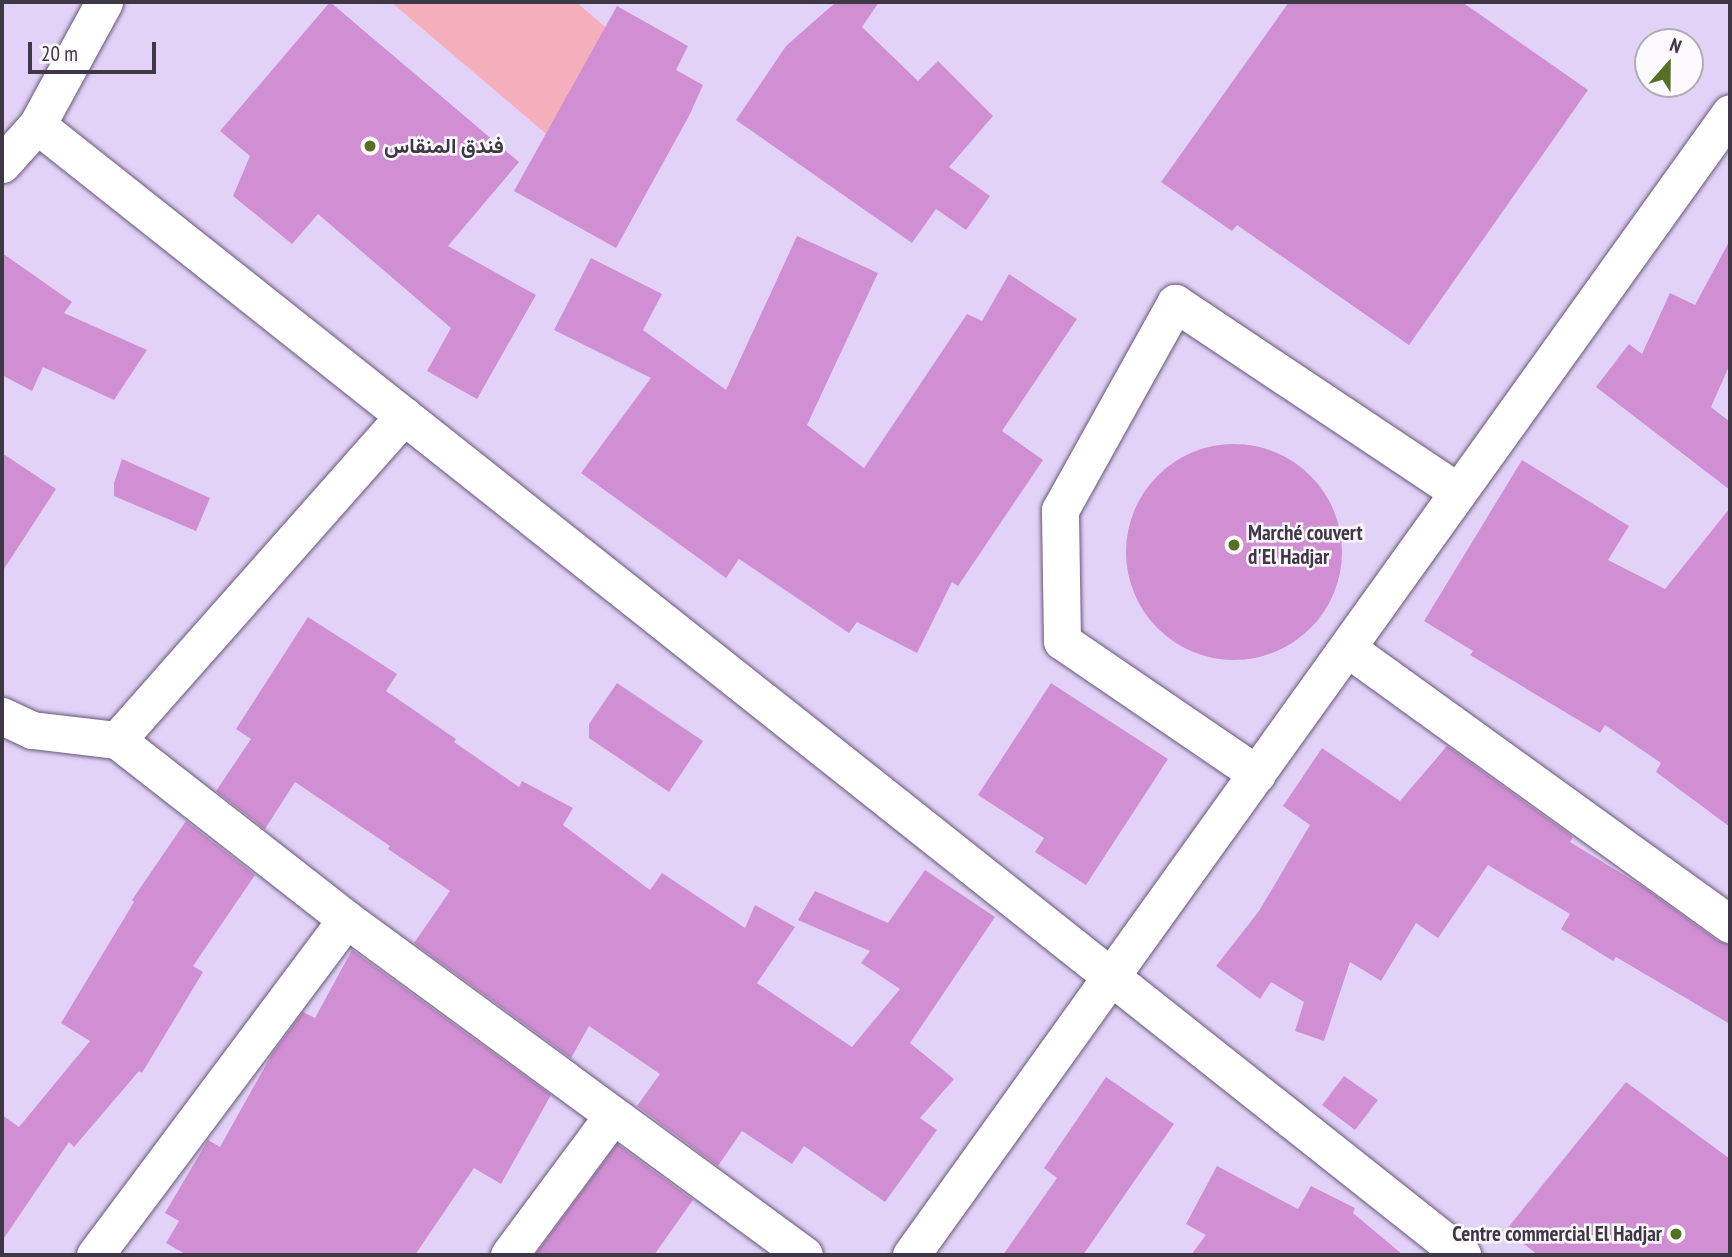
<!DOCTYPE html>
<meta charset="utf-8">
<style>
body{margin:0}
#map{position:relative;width:1732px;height:1257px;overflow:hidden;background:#e3d2f8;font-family:"PT Sans Narrow",Vazirmatn,sans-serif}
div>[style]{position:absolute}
.green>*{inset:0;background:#f5aebc}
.building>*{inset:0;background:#d08fd2}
.round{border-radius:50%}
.roads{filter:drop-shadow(0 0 2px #675879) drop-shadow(0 0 2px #675879)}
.street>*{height:37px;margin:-18.5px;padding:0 18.5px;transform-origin:18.5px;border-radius:18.5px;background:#fff}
.dots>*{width:19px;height:19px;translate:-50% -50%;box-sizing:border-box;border:4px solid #fcfafe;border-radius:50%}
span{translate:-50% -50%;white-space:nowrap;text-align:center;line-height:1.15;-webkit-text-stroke:5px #fcfafe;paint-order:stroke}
.poi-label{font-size:21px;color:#3e3746;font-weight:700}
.left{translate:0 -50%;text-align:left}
.right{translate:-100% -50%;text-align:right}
.frame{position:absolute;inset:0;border:4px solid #3e3746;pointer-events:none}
.north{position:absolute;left:1634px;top:28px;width:70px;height:70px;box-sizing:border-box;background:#fcfafe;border:2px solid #b0acb4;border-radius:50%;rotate:21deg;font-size:19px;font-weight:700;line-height:28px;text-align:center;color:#3e3746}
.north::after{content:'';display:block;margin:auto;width:24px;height:32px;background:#566f22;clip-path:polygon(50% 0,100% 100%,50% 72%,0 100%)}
.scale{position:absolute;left:28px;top:42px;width:128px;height:32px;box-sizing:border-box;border:4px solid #3e3746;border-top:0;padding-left:9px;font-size:21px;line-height:24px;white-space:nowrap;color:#3e3746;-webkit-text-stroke:5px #fcfafe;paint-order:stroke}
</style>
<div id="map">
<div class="green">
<i style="clip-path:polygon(391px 2px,576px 2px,656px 70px,578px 161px)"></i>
</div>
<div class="building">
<i style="clip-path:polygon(330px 2px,519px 162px,448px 246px,536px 295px,477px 399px,427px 371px,451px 328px,318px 214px,292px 244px,233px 196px,250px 156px,220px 131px)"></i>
<i style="clip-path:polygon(836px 2px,879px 2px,862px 27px,918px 81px,938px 61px,993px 116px,949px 167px,990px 196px,966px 230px,936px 209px,912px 243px,736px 120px,786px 46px)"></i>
<i style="clip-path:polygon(1289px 2px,1462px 2px,1588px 90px,1409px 345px,1237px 225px,1232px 231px,1161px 182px)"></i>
<i style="clip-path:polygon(617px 6px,688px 46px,676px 70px,703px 85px,689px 116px,616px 248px,514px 191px)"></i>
<i style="clip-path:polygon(797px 236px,878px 273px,807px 425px,864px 468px,967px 314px,982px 321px,1009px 274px,1077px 319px,1002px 431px,1043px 460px,958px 586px,952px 582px,917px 653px,857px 622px,849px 633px,739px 559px,726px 578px,581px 473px,651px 378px,554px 330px,591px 258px,662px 294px,643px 330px,726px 390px)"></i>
<i style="clip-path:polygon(1730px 240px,1730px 364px,1711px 407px,1730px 422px,1730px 490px,1596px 387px,1629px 344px,1642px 354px,1670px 293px,1695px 305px)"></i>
<i style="clip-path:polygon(2px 253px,72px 302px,64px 313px,147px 350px,114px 400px,43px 367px,32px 391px,2px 375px)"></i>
<i class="round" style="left:1126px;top:444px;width:216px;height:216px"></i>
<i style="clip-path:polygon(2px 453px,56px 489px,2px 572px)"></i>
<i style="clip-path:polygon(122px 459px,210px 498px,196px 531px,114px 496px,114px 483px)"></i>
<i style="clip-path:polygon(1522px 460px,1629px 526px,1608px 560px,1665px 589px,1730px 508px,1730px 827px,1656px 772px,1661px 763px,1605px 725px,1600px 733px,1470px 655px,1473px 651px,1424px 621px)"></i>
<i style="clip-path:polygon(308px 617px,397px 674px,386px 691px,456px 739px,454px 742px,519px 787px,522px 781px,573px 808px,563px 825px,650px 890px,662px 873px,745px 928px,755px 905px,795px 927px,757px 983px,852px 1047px,900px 989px,861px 963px,870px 951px,798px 920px,815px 891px,888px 923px,925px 870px,995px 917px,910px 1043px,954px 1079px,920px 1118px,937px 1130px,885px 1202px,804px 1146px,792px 1164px,742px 1131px,718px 1166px,637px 1106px,660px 1074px,589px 1026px,571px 1058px,414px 943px,450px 891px,388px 849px,390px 846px,295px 782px,265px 829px,216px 791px,251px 739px,236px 729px)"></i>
<i style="clip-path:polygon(617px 683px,703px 741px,669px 792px,589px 738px,589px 724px)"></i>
<i style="clip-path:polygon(1051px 683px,1168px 759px,1086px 885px,1035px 852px,1044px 838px,978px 795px)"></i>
<i style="clip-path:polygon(1447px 746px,1573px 837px,1570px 842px,1642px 886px,1718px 941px,1730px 945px,1730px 1024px,1616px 957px,1613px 961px,1561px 929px,1570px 914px,1488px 865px,1438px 938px,1416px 923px,1381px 981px,1350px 962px,1324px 1041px,1295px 1031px,1304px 1002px,1271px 982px,1260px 999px,1216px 966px,1259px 911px,1310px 825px,1283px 806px,1322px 748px,1400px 801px)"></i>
<i style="clip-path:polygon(186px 821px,255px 875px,193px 966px,203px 972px,142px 1073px,139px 1071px,74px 1147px,69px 1142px,2px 1241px,2px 1115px,19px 1127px,90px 1041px,61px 1023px,134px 902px,132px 900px)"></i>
<i style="clip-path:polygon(352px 950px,551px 1095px,501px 1184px,474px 1168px,415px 1255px,187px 1255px,166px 1243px,179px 1221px,165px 1213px,208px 1140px,220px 1147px,272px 1054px,303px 1012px,315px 1018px)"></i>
<i style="clip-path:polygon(1344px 1076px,1378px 1100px,1355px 1130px,1322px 1105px)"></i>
<i style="clip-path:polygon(1106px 1077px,1174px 1124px,1083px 1255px,1003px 1255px,1057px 1178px,1044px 1168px)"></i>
<i style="clip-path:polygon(1626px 1082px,1730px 1159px,1730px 1255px,1538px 1255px,1506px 1230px)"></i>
<i style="clip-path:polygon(617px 1144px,693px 1200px,654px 1255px,535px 1255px)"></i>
<i style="clip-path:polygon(1217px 1166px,1298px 1209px,1311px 1186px,1355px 1208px,1353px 1213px,1403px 1255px,1191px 1255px,1206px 1235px,1186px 1224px)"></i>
</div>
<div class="roads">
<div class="street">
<i style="left:37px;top:125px;width:1819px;rotate:38.41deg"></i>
<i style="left:2px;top:164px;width:52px;rotate:-48.1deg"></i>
<i style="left:37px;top:125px;width:140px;rotate:-61.4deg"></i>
<i style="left:1347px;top:648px;width:472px;rotate:35.8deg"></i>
<i style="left:2px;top:716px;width:33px;rotate:25deg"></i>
<i style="left:32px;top:730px;width:86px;rotate:6.7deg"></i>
<i style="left:117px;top:740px;width:291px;rotate:38deg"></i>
<i style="left:346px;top:919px;width:568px;rotate:36.26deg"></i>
<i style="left:117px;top:740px;width:433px;rotate:-48.5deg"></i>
<i style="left:1257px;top:774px;width:236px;rotate:-145.7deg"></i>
<i style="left:1062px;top:641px;width:131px;rotate:-90.9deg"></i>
<i style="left:1060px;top:510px;width:237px;rotate:-60.9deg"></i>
<i style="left:1175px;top:303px;width:340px;rotate:33.7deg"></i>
<i style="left:95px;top:1255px;width:419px;rotate:-53.2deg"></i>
<i style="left:509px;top:1255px;width:174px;rotate:-53.4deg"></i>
<i style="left:911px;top:1255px;width:1405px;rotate:-54.35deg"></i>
</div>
</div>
<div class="dots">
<i style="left:370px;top:146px;background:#566f22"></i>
<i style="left:1234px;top:545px;background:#566f22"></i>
<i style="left:1676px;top:1234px;background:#566f22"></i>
</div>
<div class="poi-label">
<span class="left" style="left:384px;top:146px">فندق المنقاس</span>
<span class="left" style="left:1248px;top:545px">Marché couvert<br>d'El Hadjar</span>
<span class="right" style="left:1662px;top:1234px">Centre commercial El Hadjar</span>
</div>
<div class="frame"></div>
<div class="north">N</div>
<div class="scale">20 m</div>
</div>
